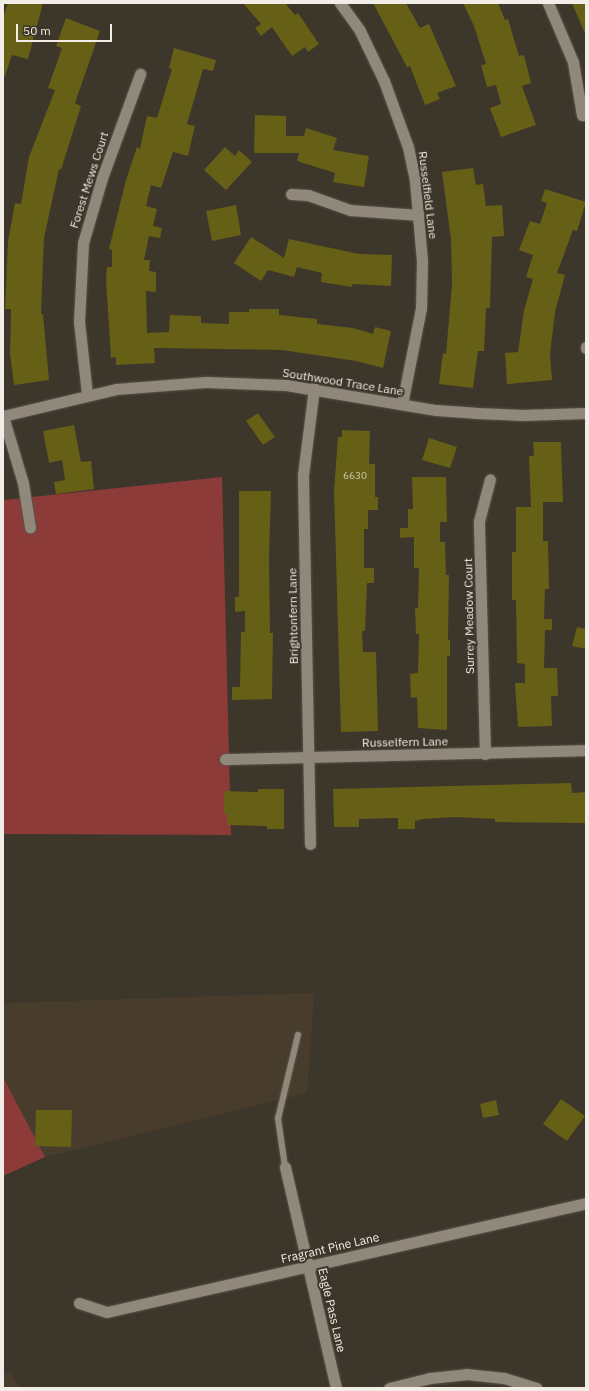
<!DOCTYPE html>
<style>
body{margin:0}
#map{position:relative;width:589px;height:1391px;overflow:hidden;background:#3d362b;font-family:"IBM Plex Sans",sans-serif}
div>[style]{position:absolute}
.built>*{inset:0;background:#483d2d}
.green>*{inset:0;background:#8c3b38}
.building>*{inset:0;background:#665f16}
.roads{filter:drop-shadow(0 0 1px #5a534a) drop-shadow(0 0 1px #5a534a)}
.service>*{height:5.5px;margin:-2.75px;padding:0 2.75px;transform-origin:2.75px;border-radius:2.75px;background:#90887b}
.minor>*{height:11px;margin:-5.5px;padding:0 5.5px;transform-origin:5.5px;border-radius:5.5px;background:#90887b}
span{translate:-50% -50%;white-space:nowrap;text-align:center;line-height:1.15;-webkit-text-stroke:4px #3d362b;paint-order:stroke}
.number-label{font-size:10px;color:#cfcab2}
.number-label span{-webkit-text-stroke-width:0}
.street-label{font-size:12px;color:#f2ede6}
.frame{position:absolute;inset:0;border:4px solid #f2ede6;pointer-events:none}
.scale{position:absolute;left:16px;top:24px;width:96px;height:18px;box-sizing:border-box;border:2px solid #f2ede6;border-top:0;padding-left:5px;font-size:12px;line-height:14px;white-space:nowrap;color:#f2ede6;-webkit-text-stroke:3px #3d362b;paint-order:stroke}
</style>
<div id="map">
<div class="built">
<i style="clip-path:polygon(314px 993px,307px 1093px,45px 1157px,3px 1077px,3px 1003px)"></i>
<i style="clip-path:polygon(10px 1371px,11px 1371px,19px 1388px,3px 1388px,3px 1375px)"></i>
</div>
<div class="green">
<i style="clip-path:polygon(222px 477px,231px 835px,3px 834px,3px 500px)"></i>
<i style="clip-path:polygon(3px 1077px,45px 1157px,3px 1176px)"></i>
</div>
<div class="building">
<i style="clip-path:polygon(8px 3px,43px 3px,28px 59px,12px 55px,5px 76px,3px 76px,3px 18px)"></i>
<i style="clip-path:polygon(243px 3px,285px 3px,295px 15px,298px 13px,319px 44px,308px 52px,305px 47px,292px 56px,272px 27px,261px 36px,255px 28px,261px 24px)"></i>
<i style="clip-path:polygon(373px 3px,406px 3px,420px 28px,429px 24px,456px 86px,437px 93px,440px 99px,425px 105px,410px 66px,407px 67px)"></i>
<i style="clip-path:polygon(463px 3px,498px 3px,505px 20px,508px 19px,519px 56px,524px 55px,531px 83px,522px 86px,536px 125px,501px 137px,490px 108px,501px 104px,496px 85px,487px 87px,481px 65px,486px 64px,474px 26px)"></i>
<i style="clip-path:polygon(572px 3px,586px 3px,586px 36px)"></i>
<i style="clip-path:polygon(66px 18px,100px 31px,75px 103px,81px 106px,61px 170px,59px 169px,44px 238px,41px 314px,43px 314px,49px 380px,14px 385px,10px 354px,11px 309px,5px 309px,8px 241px,15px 203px,21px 204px,29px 157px,55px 90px,48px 88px,62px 48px,56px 46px)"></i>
<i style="clip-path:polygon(174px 48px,216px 60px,213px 71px,203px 69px,187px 124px,195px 126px,188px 156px,173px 152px,161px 188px,151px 185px,146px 206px,157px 209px,153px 226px,162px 228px,160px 238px,149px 236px,144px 260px,150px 260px,149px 271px,156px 272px,156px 292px,146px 291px,147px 333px,169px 332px,170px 315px,201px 316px,201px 323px,229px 324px,229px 312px,249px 312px,249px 309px,279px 309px,279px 315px,317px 319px,317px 324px,353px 328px,373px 334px,375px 327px,391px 331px,383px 368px,356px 361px,282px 350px,154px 348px,155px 363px,116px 365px,116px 357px,111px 358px,106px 280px,107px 267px,112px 267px,112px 250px,109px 249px,126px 180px,137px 147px,140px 149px,147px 116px,157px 118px,172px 69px,169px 68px)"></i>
<i style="clip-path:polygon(255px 115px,286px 116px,286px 136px,304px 136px,306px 128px,337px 138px,333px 150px,369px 156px,364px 187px,333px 182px,335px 173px,297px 161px,299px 153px,254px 153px)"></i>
<i style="clip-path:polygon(225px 147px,235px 156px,239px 150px,252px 162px,226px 190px,204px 170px)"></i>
<i style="clip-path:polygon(473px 168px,476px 185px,483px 184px,486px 206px,502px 205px,504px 236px,492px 237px,490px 308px,486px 308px,484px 351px,478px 351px,473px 388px,439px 384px,443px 353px,446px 354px,452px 284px,451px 239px,442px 172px)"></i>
<i style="clip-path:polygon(545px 189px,586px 202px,577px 231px,573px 230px,557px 273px,565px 275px,555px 312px,550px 354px,552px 380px,507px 384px,505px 353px,518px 352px,524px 310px,533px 279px,526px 277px,533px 255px,519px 250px,530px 221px,540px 224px,547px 203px,541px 201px)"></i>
<i style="clip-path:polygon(236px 205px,241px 235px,212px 241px,206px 211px)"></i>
<i style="clip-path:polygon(251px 237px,284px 258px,289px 239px,359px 254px,392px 255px,391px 286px,352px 284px,352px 287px,321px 282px,322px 273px,297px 267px,294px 277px,268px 270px,261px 281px,234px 263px)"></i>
<i style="clip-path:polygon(258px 413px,275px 437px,263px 445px,246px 421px)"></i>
<i style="clip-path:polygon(74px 425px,81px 462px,91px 461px,94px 489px,56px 494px,54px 482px,65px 480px,62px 460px,49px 463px,43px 431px)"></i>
<i style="clip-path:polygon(342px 430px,370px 431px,369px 464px,375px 464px,375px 497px,378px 497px,378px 510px,368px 510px,368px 529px,364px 529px,364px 568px,374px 568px,374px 583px,367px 583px,365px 631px,362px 631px,363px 652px,376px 652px,378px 731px,341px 732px,334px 491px,338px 437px,342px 437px)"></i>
<i style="clip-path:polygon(429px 438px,457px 447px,450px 468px,422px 460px)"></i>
<i style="clip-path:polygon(533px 442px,561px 442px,563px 502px,543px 502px,543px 541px,548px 541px,549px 589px,545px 589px,544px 619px,552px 619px,552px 630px,545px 630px,544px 668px,557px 668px,558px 696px,551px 696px,552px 726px,518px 727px,515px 683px,525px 683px,525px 664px,517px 663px,516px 600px,512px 600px,512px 552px,516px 552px,516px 507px,531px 507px,529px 456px,534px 456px)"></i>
<i style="clip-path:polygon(412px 477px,446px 477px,447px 522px,440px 522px,440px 542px,445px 542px,446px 575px,449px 575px,448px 640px,450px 640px,450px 656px,447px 656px,447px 730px,418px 728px,417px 697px,411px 698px,410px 674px,418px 673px,419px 634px,416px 634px,415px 608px,418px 608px,419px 568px,414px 568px,414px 537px,400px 538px,400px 528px,408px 528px,408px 509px,413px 509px)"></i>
<i style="clip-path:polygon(239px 491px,271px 491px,269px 558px,270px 633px,273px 633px,272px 699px,232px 700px,232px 687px,240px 687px,241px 632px,245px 632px,245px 611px,235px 612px,235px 597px,239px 597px)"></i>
<i style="clip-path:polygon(577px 627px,586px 629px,586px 649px,572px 646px)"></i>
<i style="clip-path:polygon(571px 783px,572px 793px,586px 792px,586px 823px,495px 822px,495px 819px,456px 817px,423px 819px,415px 821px,415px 829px,398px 829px,398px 818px,359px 819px,359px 827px,334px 827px,333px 789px)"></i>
<i style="clip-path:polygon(258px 789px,284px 789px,284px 829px,267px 829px,267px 826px,227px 825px,227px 814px,224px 814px,224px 791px,258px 792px)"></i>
<i style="clip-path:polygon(561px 1099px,585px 1116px,567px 1141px,543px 1124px)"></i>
<i style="clip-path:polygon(496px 1100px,499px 1115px,483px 1118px,480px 1104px)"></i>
<i style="clip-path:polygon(36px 1110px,72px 1110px,71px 1147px,35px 1146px)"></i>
</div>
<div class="roads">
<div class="service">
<i style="left:285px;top:1167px;width:49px;rotate:-98.3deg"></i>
<i style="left:278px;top:1119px;width:86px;rotate:-76.6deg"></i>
</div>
<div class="minor">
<i style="left:340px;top:3px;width:34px;rotate:54deg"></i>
<i style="left:360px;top:31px;width:55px;rotate:64.4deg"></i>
<i style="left:384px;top:81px;width:70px;rotate:70deg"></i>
<i style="left:408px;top:147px;width:35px;rotate:78deg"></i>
<i style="left:415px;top:181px;width:80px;rotate:85deg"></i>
<i style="left:422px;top:261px;width:47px;rotate:91.2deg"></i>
<i style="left:421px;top:308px;width:98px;rotate:101.2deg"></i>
<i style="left:548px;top:3px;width:64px;rotate:67deg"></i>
<i style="left:573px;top:62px;width:54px;rotate:80.4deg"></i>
<i style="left:291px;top:194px;width:17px;rotate:3deg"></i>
<i style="left:308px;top:195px;width:45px;rotate:19.7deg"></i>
<i style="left:350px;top:210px;width:69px;rotate:4.1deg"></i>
<i style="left:586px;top:347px;width:1px;rotate:90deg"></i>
<i style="left:87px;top:394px;width:72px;rotate:-96.3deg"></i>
<i style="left:79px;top:322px;width:79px;rotate:-87.1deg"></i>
<i style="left:83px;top:243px;width:68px;rotate:-73.7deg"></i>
<i style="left:102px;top:178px;width:111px;rotate:-69.9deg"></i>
<i style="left:3px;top:416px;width:116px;rotate:-13.4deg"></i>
<i style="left:116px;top:389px;width:90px;rotate:-4.4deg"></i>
<i style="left:206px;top:382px;width:80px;rotate:2.1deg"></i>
<i style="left:286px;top:385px;width:152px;rotate:9.5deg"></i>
<i style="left:436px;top:410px;width:39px;rotate:4deg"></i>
<i style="left:475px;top:413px;width:47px;rotate:2.4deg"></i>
<i style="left:522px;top:415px;width:64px;rotate:-1.8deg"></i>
<i style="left:3px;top:416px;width:70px;rotate:73.4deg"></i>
<i style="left:23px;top:483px;width:45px;rotate:81deg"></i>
<i style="left:485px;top:754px;width:233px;rotate:-91.5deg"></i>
<i style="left:479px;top:521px;width:43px;rotate:-75.3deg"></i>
<i style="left:225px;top:759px;width:361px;rotate:-1.4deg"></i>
<i style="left:310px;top:844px;width:369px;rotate:-91.1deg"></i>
<i style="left:303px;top:475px;width:88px;rotate:-82.8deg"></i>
<i style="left:285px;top:1167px;width:227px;rotate:77deg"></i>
<i style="left:79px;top:1303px;width:29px;rotate:18deg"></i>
<i style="left:107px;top:1312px;width:491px;rotate:-12.8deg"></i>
<i style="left:389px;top:1388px;width:42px;rotate:-13.7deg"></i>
<i style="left:430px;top:1378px;width:36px;rotate:-6deg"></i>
<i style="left:466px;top:1374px;width:38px;rotate:6deg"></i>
<i style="left:504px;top:1378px;width:34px;rotate:17deg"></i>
</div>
</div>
<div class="number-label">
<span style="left:355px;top:476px">6630</span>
</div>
<div class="street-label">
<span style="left:89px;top:180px;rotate:-72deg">Forest Mews Court</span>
<span style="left:428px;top:195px;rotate:83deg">Russelfield Lane</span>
<span style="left:343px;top:382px;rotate:9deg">Southwood Trace Lane</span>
<span style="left:293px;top:616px;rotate:-91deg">Brightonfern Lane</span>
<span style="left:469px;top:616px;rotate:-91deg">Surrey Meadow Court</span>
<span style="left:405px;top:742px;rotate:-1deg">Russelfern Lane</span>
<span style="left:330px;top:1248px;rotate:-13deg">Fragrant Pine Lane</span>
<span style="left:332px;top:1310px;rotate:77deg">Eagle Pass Lane</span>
</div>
<div class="frame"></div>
<div class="scale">50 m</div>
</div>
